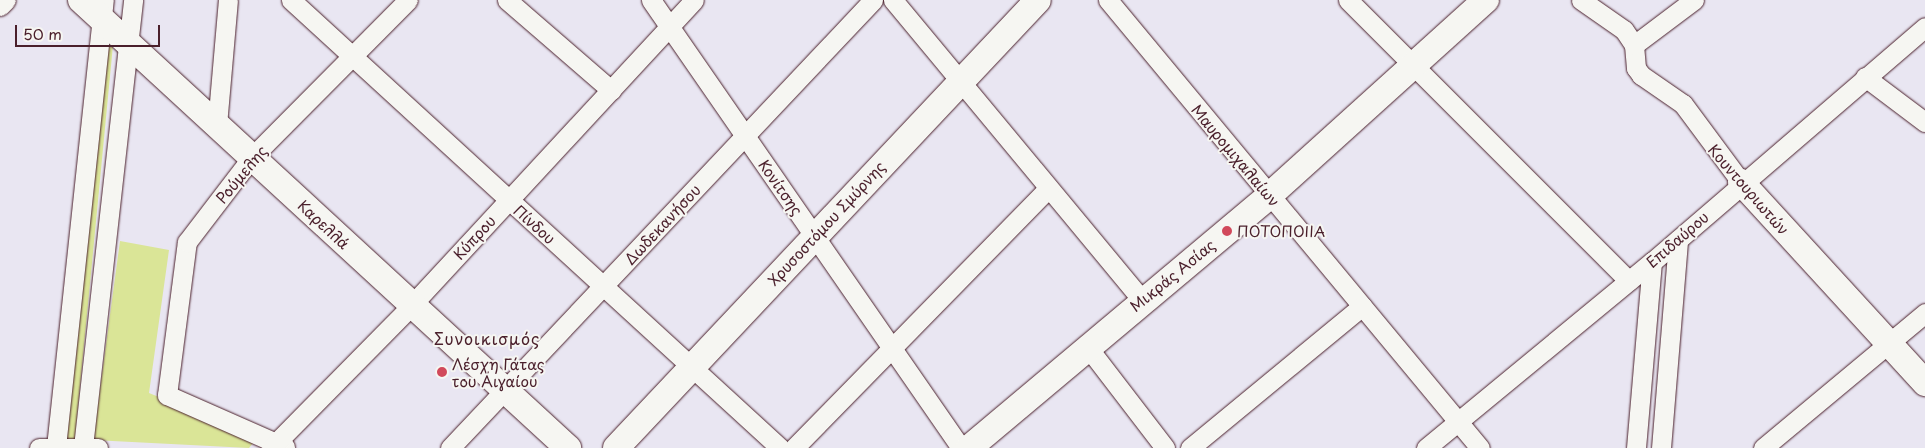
<!DOCTYPE html>
<meta charset="utf-8">
<style>
body{margin:0}
#map{position:relative;width:1925px;height:448px;overflow:hidden;background:#e9e6f2;font-family:"Playpen Sans",sans-serif}
div>[style]{position:absolute}
.green>*{inset:0;background:#dae597}
.roads{filter:drop-shadow(0 0 1px #4a1f2b) drop-shadow(0 0 1px #4a1f2b)}
.street>*{height:19px;margin:-9.5px;padding:0 9.5px;transform-origin:9.5px;border-radius:9.5px;background:#f6f6f2}
.secondary>*{height:26px;margin:-13px;padding:0 13px;transform-origin:13px;border-radius:13px;background:#f6f6f2}
.dots>*{width:14px;height:14px;translate:-50% -50%;box-sizing:border-box;border:2px solid #f6f6f2;border-radius:50%}
span{translate:-50% -50%;white-space:nowrap;text-align:center;line-height:1.15;-webkit-text-stroke:4px #f6f6f2;paint-order:stroke}
.street-label{font-size:15px;color:#4a1f2b}
.poi-label{font-size:15px;color:#4a1f2b}
.left{translate:0 -50%;text-align:left}
.neighbourhood-label{font-size:16px;color:#4a1f2b;letter-spacing:1px}
.scale{position:absolute;left:15px;top:25px;width:145px;height:22px;box-sizing:border-box;border:2px solid #4a1f2b;border-top:0;padding-left:6px;font-size:15px;line-height:18px;white-space:nowrap;color:#4a1f2b;-webkit-text-stroke:4px #f6f6f2;paint-order:stroke}
</style>
<div id="map">
<div class="green">
<i style="clip-path:polygon(103px 35px,113px 45px,75px 439px,64px 439px)"></i>
<i style="clip-path:polygon(120px 241px,169px 250px,149px 393px,258px 437px,249px 448px,93px 440px)"></i>
</div>
<div class="roads">
<div class="street">
<i style="left:291px;top:0;width:663px;rotate:42.49deg"></i>
<i style="left:507px;top:0;width:138px;rotate:40.9deg"></i>
<i style="left:651px;top:0;width:545px;rotate:55.32deg"></i>
<i style="left:893px;top:0;width:390px;rotate:50.3deg"></i>
<i style="left:1108px;top:0;width:582px;rotate:50.3deg"></i>
<i style="left:1348px;top:0;width:397px;rotate:45deg"></i>
<i style="left:1581px;top:0;width:52px;rotate:34.9deg"></i>
<i style="left:1624px;top:30px;width:18px;rotate:56deg"></i>
<i style="left:1634px;top:45px;width:23px;rotate:85deg"></i>
<i style="left:1636px;top:68px;width:9px;rotate:54deg"></i>
<i style="left:1641px;top:75px;width:51px;rotate:34.6deg"></i>
<i style="left:1683px;top:104px;width:97px;rotate:53.4deg"></i>
<i style="left:0;top:6px;width:8px;rotate:-45deg"></i>
<i style="left:1634px;top:45px;width:75px;rotate:-36.9deg"></i>
<i style="left:1865px;top:77px;width:75px;rotate:36.9deg"></i>
<i style="left:217px;top:125px;width:125px;rotate:-85deg"></i>
<i style="left:1086px;top:345px;width:130px;rotate:52.5deg"></i>
<i style="left:56px;top:447px;width:450px;rotate:-83.9deg"></i>
<i style="left:83px;top:447px;width:450px;rotate:-83.6deg"></i>
<i style="left:285px;top:447px;width:129px;rotate:-156.2deg"></i>
<i style="left:167px;top:395px;width:154px;rotate:-82.6deg"></i>
<i style="left:187px;top:242px;width:107px;rotate:-52.6deg"></i>
<i style="left:252px;top:157px;width:221px;rotate:-45.2deg"></i>
<i style="left:39px;top:448px;width:59px"></i>
<i style="left:271px;top:448px;width:194px;rotate:-45.4deg"></i>
<i style="left:407px;top:310px;width:422px;rotate:-47.2deg"></i>
<i style="left:450px;top:448px;width:616px;rotate:-46.64deg"></i>
<i style="left:794px;top:448px;width:364px;rotate:-45.6deg"></i>
<i style="left:1190px;top:448px;width:223px;rotate:-39.5deg"></i>
<i style="left:1426px;top:448px;width:293px;rotate:-39.5deg"></i>
<i style="left:1652px;top:262px;width:360px;rotate:-40.7deg"></i>
<i style="left:1636px;top:448px;width:187px;rotate:-85.1deg"></i>
<i style="left:1661px;top:448px;width:209px;rotate:-85.3deg"></i>
<i style="left:1763px;top:448px;width:211px;rotate:-39.8deg"></i>
</div>
<div class="secondary">
<i style="left:81px;top:0;width:662px;rotate:42.61deg"></i>
<i style="left:1741px;top:182px;width:273px;rotate:47.5deg"></i>
<i style="left:616px;top:448px;width:615px;rotate:-46.71deg"></i>
<i style="left:969px;top:448px;width:393px;rotate:-40deg"></i>
<i style="left:1270px;top:195px;width:291px;rotate:-42.1deg"></i>
</div>
</div>
<div class="dots">
<i style="left:1227px;top:231px;background:#d1495b"></i>
<i style="left:442px;top:372px;background:#d1495b"></i>
</div>
<div class="street-label">
<span style="left:1236px;top:155px;rotate:50deg">Μαυρομιχαλαίων</span>
<span style="left:241px;top:174px;rotate:-50deg">Ρούμελης</span>
<span style="left:781px;top:187px;rotate:55deg">Κονίτσης</span>
<span style="left:1749px;top:189px;rotate:49deg">Κουντουριωτών</span>
<span style="left:826px;top:223px;rotate:-47deg">Χρυσοστόμου Σμύρνης</span>
<span style="left:324px;top:224px;rotate:43deg">Καρελλά</span>
<span style="left:535px;top:224px;rotate:42deg">Πίνδου</span>
<span style="left:662px;top:224px;rotate:-47deg">Δωδεκανήσου</span>
<span style="left:474px;top:237px;rotate:-47deg">Κύπρου</span>
<span style="left:1677px;top:239px;rotate:-41deg">Επιδαύρου</span>
<span style="left:1172px;top:275px;rotate:-39deg">Μικράς Ασίας</span>
</div>
<div class="poi-label">
<span class="left" style="left:1237px;top:231px">ΠΟΤΟΠΟΙΙΑ</span>
<span class="left" style="left:452px;top:372px">Λέσχη Γάτας<br>του Αιγαίου</span>
</div>
<div class="neighbourhood-label">
<span style="left:487px;top:338px">Συνοικισμός</span>
</div>
<div class="scale">50 m</div>
</div>
